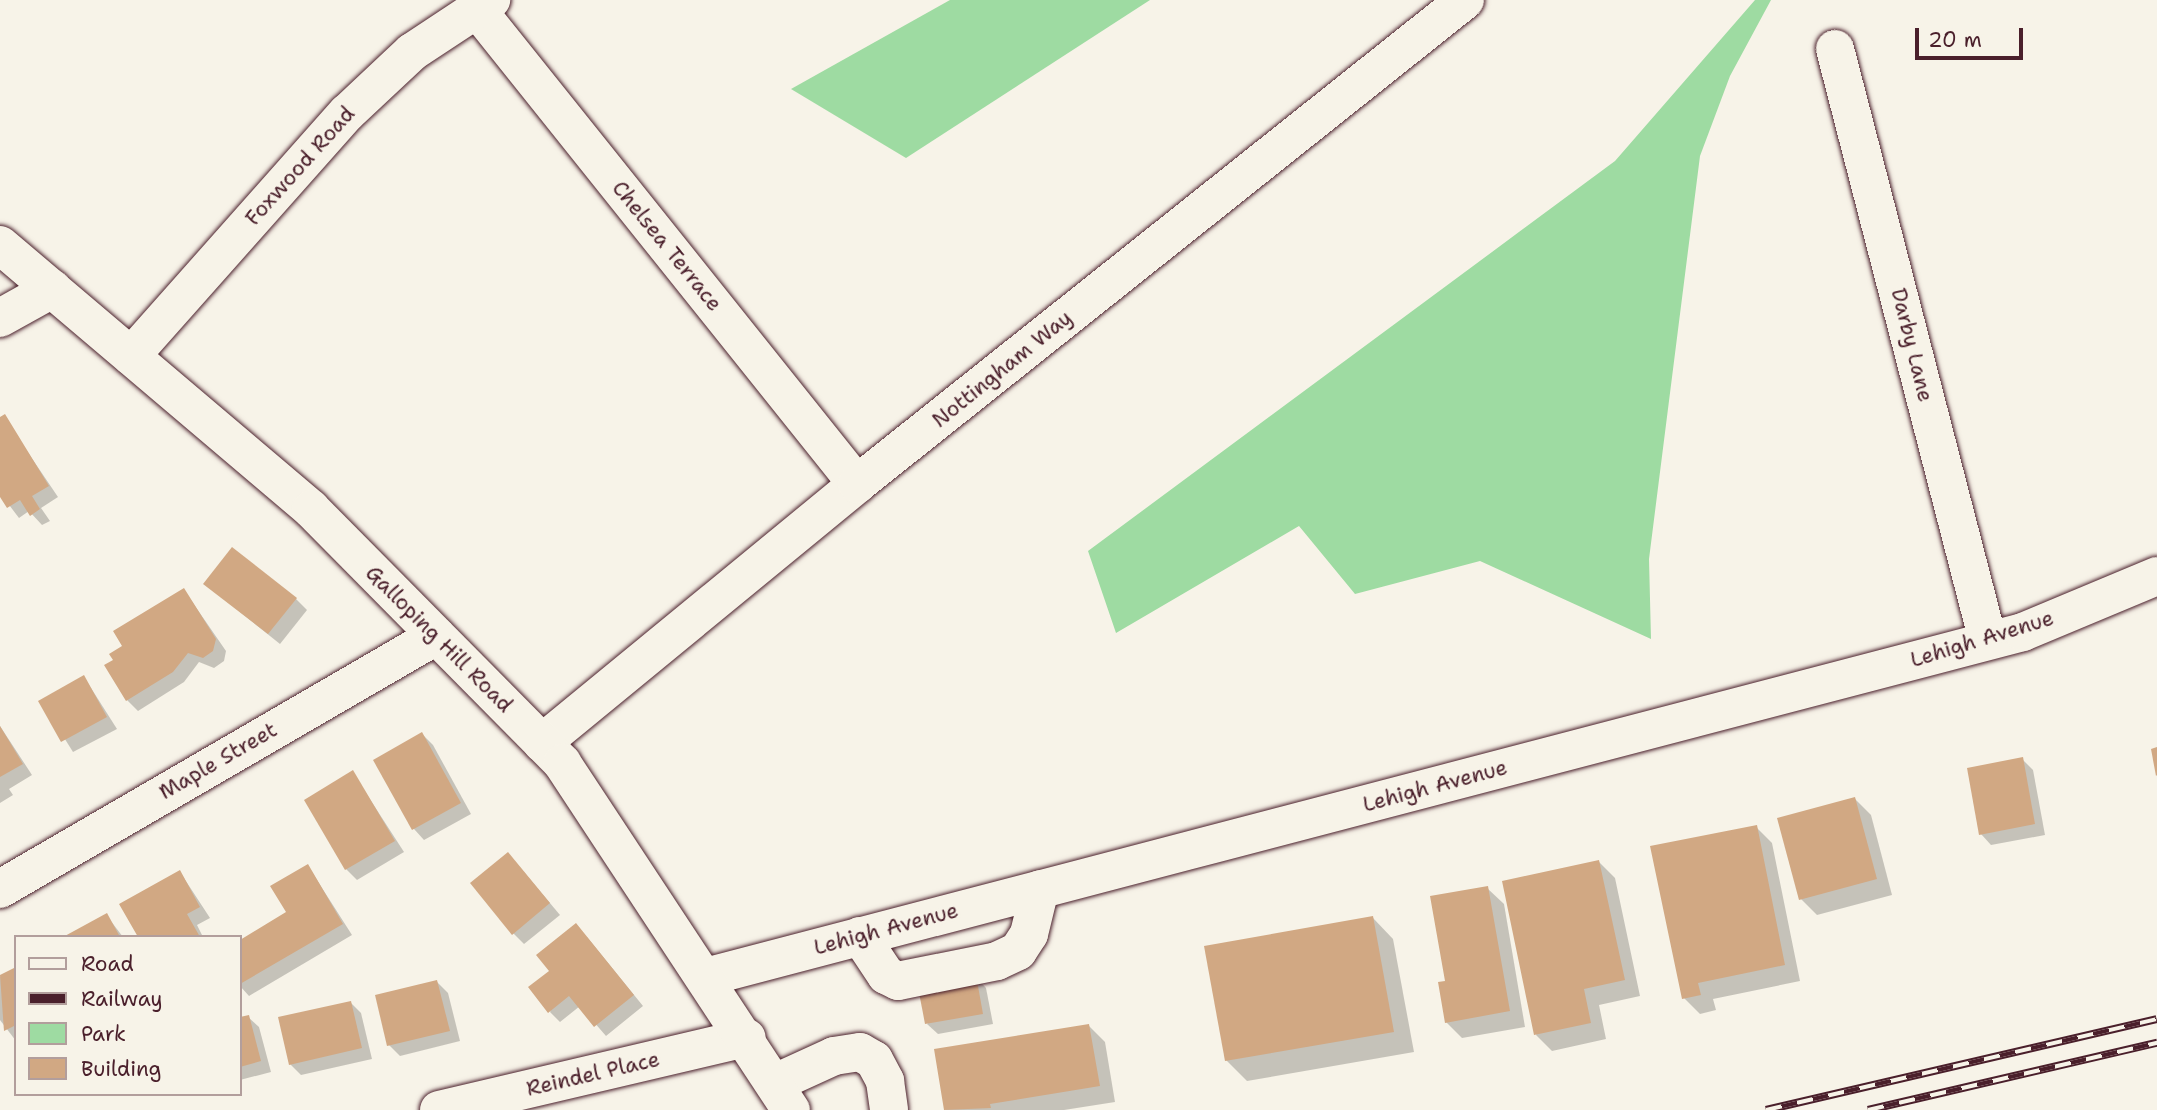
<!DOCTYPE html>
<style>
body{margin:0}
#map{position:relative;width:2157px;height:1110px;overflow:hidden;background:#f7f3e8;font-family:"Shantell Sans",sans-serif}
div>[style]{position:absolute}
.green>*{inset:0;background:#9edba2}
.shadow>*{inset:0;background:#0003}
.building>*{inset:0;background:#d1a883}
.roads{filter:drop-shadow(0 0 2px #4a1f2b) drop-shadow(0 0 2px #4a1f2b)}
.minor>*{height:38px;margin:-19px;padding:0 19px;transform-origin:19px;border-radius:19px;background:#f7f3e8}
.major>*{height:38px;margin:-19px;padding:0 19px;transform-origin:19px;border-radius:19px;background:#f7f3e8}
.rail>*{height:8px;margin-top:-4px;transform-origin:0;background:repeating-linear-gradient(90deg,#f7f3e8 0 16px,#4a1f2b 0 32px);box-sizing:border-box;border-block:2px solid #4a1f2b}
span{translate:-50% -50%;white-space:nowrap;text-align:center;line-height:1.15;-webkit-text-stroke:5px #f7f3e8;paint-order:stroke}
.street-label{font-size:21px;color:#4a1f2b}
.legend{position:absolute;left:14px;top:935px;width:228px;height:161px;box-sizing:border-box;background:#f7f3e8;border:2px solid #b29e9c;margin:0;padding:9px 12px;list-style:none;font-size:21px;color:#4a1f2b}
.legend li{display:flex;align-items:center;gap:14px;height:35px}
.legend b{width:35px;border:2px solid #b29e9c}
.scale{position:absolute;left:1915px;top:28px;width:108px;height:32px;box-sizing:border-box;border:4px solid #4a1f2b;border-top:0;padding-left:9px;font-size:21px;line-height:24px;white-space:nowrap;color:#4a1f2b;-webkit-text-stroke:5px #f7f3e8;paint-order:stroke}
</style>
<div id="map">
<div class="green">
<i style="clip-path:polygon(950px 0,1150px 0,906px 158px,791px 89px)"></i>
<i style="clip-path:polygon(1755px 0,1771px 0,1730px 76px,1700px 156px,1649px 559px,1651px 639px,1480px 561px,1355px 594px,1299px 526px,1116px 633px,1088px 551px,1615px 161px)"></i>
</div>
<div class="shadow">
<i style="clip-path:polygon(4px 417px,58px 497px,41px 508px,50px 521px,42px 525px,29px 511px,19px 518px,0 493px,0 419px)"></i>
<i style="clip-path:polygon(205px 584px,296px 599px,307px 610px,280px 644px)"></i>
<i style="clip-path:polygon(184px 590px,226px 651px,224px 661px,214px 668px,199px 662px,184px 682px,138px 711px,127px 700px,116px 660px)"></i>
<i style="clip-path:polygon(84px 677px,117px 729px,73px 752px,41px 701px)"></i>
<i style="clip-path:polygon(0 726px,32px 775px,9px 789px,13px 795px,0 803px)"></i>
<i style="clip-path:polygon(422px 734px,433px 745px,471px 814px,424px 840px,414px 829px,375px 760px)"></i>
<i style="clip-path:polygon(2022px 759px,2033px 770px,2045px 835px,1991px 845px,1981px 834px)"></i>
<i style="clip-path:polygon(353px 773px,404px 852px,357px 880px,346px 869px)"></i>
<i style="clip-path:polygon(1855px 799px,1871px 815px,1892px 895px,1817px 915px,1801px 899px)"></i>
<i style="clip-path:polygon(1756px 827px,1772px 843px,1800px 981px,1713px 999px,1716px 1010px,1700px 1014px,1684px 998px)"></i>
<i style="clip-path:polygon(1599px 862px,1615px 878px,1640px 996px,1599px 1005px,1606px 1039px,1552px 1051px,1536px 1035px)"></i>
<i style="clip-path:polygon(518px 865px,560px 915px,524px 944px,513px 933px)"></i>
<i style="clip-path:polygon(308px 866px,352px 935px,249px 996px,240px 986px,240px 942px,288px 913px)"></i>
<i style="clip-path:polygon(180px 872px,210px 918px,197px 925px,203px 937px,140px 937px)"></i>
<i style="clip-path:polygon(1487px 888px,1504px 904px,1525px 1027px,1462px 1038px,1446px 1022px,1447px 983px)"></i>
<i style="clip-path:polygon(107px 916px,123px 937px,67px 937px)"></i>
<i style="clip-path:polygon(1373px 918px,1393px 939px,1414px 1052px,1247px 1081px,1226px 1060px)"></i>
<i style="clip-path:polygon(587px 937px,643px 1006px,606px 1036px,580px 1006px,560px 1022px,550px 1012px)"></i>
<i style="clip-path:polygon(16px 969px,16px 1041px,0 1020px,0 977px)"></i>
<i style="clip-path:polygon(976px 977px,986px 988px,993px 1024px,938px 1034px,927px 1024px)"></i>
<i style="clip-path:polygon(437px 982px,448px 993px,460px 1041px,400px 1056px,389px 1045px)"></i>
<i style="clip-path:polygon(350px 1002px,361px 1013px,372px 1059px,301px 1075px,290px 1064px)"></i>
<i style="clip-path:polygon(248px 1017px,259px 1027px,271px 1072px,240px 1080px,240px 1019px)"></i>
<i style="clip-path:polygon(1089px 1026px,1105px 1042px,1115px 1102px,1064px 1110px,946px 1110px,936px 1050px)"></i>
</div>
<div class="building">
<i style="clip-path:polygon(5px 414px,49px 486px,32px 496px,40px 509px,30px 516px,20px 500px,7px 508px,0 497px,0 417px)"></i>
<i style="clip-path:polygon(232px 547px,297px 598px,268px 634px,203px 584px)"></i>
<i style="clip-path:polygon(184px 588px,216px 639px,213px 651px,203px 658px,188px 653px,173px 672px,126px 701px,104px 665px,113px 660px,109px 654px,122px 646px,113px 631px)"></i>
<i style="clip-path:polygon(84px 675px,107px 717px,61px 742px,38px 701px)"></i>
<i style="clip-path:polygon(0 726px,23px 764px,0 777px)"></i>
<i style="clip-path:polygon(422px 732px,461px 803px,412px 830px,373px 760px)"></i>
<i style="clip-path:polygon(2157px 747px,2157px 775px,2156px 776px,2151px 749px)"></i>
<i style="clip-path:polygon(2023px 757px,2035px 824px,1979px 835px,1967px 768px)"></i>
<i style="clip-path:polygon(353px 770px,395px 841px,345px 870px,304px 800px)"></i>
<i style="clip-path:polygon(1855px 797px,1877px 879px,1799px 900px,1777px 818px)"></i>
<i style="clip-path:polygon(1757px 825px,1785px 965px,1698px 983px,1701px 995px,1682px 999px,1650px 846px)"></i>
<i style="clip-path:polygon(508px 852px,550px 903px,512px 935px,470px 883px)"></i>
<i style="clip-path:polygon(1599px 860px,1625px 980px,1584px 989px,1591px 1023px,1534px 1035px,1502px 881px)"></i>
<i style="clip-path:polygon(308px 864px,343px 924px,240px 984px,240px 940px,286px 912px,270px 886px)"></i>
<i style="clip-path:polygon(180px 870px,200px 907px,187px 914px,200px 937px,138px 937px,119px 904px)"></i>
<i style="clip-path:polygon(1488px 886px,1510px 1011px,1445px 1023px,1438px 982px,1445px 981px,1430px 896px)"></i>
<i style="clip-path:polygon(107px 913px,120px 937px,63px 937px)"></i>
<i style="clip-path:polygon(1373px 916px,1394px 1032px,1225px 1061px,1204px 946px)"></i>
<i style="clip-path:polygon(576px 923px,634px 995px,594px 1027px,569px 996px,548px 1013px,528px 987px,549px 971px,536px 955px)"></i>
<i style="clip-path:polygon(16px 967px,16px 1025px,4px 1031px,0 975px)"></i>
<i style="clip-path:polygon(976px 975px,983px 1014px,925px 1024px,918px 987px)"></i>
<i style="clip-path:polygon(437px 980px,450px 1031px,387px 1046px,375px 995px)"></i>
<i style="clip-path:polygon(351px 1001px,362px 1048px,289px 1065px,278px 1017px)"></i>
<i style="clip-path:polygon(249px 1015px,261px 1061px,240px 1067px,240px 1017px)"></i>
<i style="clip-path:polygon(1089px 1024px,1100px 1086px,990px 1104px,991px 1108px,944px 1110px,934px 1049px)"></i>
</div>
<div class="roads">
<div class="minor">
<i style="left:476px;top:8px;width:610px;rotate:51.33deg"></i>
<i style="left:1835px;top:49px;width:611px;rotate:75.51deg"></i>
<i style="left:0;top:318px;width:60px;rotate:-29.1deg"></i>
<i style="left:131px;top:356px;width:325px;rotate:-48.4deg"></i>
<i style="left:347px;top:113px;width:89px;rotate:-43.2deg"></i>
<i style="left:412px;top:52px;width:95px;rotate:-33.4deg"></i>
<i style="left:542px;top:743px;width:408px;rotate:-39.4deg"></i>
<i style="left:857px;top:484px;width:777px;rotate:-38.52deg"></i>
<i style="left:0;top:889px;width:504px;rotate:-30.13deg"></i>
<i style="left:860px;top:936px;width:47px;rotate:56.3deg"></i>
<i style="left:886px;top:975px;width:13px;rotate:27deg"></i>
<i style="left:898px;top:981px;width:101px;rotate:-11.4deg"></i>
<i style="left:997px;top:961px;width:23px;rotate:-25deg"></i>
<i style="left:1018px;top:951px;width:20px;rotate:-57deg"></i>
<i style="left:1029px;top:934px;width:46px;rotate:-76.3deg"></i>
<i style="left:706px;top:977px;width:1361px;rotate:-14.68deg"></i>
<i style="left:2023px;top:632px;width:145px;rotate:-22.7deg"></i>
<i style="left:775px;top:1083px;width:65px;rotate:-24.6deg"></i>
<i style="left:834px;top:1056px;width:26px;rotate:-9deg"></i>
<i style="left:860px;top:1052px;width:16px;rotate:30deg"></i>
<i style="left:874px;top:1060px;width:24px;rotate:62deg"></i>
<i style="left:885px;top:1081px;width:29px;rotate:82deg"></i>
<i style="left:439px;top:1110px;width:316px;rotate:-13.2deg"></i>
</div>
<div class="major">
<i style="left:0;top:245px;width:408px;rotate:40.3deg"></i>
<i style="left:311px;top:509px;width:357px;rotate:45.3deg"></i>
<i style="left:562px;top:763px;width:416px;rotate:56.6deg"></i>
</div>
</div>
<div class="rail">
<i style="left:1766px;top:1110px;width:401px;rotate:-13.1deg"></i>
<i style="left:1868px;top:1110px;width:297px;rotate:-13.1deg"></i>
</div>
<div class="street-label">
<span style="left:300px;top:166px;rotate:-48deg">Foxwood Road</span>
<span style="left:667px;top:246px;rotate:51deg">Chelsea Terrace</span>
<span style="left:1912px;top:345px;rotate:76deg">Darby Lane</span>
<span style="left:1002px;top:369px;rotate:-39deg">Nottingham Way</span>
<span style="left:439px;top:639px;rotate:45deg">Galloping Hill Road</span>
<span style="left:1982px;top:639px;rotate:-17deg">Lehigh Avenue</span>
<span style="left:218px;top:761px;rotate:-30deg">Maple Street</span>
<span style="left:1435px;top:786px;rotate:-15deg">Lehigh Avenue</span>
<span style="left:886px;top:929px;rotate:-15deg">Lehigh Avenue</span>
<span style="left:593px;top:1074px;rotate:-13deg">Reindel Place</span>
</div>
<ul class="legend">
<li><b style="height:9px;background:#f7f3e8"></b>Road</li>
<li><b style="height:9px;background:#4a1f2b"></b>Railway</li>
<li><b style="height:19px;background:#9edba2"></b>Park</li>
<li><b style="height:19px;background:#d1a883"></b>Building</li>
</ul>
<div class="scale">20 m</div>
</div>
